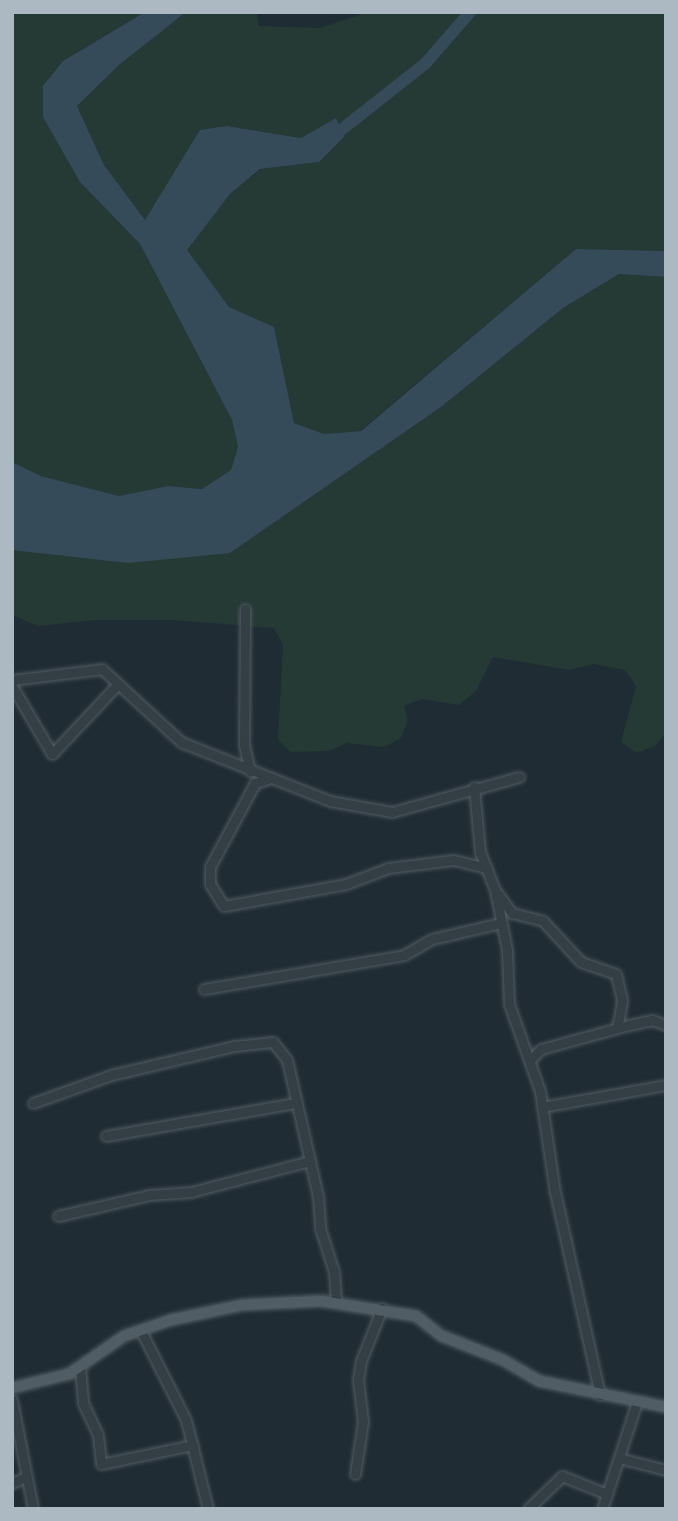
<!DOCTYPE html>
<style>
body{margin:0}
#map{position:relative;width:678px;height:1521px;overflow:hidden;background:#202c34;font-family:Lato,sans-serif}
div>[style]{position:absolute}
.green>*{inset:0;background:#253935}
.water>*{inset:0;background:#354b5a}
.river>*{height:12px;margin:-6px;padding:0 6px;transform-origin:6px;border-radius:6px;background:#354b5a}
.roads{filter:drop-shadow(0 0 2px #515c63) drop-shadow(0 0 2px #515c63)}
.minor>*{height:9px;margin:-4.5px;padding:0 4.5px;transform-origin:4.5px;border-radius:4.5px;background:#333e45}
.major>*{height:10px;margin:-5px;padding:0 5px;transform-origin:5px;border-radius:5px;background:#515d65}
span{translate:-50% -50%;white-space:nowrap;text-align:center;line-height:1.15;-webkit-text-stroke:5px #192329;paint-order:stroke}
.frame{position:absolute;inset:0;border:14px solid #adb9c2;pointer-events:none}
</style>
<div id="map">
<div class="green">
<i style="clip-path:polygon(12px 12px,145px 12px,63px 61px,80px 182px,140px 244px,232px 420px,238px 447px,231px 470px,202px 489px,168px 486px,119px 496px,41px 476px,12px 462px)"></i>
<i style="clip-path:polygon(186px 12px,257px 12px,259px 26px,320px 28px,368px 12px,666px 12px,666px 251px,576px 249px,360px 431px,324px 434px,294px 423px,274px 327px,229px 307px,186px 250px,230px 194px,261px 169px,319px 162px,336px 118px,301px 138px,227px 126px,145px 221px,104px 165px,77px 106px,119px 65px)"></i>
<i style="clip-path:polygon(619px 274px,666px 277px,666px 733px,655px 746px,637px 753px,621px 742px,636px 686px,625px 670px,593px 664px,569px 670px,493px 657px,476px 691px,459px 705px,422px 699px,404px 706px,408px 720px,401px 738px,384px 747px,347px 743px,329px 751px,291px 752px,278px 739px,283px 645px,274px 628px,172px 620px,95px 620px,38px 626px,12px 615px,12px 550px,230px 553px,441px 407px,563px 308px)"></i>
</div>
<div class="water">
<i style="clip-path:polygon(145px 12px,186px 12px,119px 65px,77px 106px,104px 165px,145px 220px,200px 130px,227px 126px,301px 138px,336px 118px,344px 137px,319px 162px,260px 169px,230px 194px,187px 250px,229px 307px,274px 327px,294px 423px,324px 434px,361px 431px,576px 249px,666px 251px,666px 277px,619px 274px,563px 308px,441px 407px,230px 553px,128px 563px,12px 550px,12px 462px,41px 476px,119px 496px,168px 486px,202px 489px,231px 470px,238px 447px,232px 420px,140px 244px,80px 182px,43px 117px,43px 86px,63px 61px)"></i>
</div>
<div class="river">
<i style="left:341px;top:130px;width:107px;rotate:-38.2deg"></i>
<i style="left:425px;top:64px;width:69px;rotate:-49.1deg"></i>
</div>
<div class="roads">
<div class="minor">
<i style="left:245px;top:609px;width:136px;rotate:90.4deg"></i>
<i style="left:244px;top:745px;width:27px;rotate:77deg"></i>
<i style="left:12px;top:680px;width:91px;rotate:-7deg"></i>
<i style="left:102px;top:669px;width:108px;rotate:42.7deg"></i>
<i style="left:181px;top:742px;width:160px;rotate:21.6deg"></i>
<i style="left:330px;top:801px;width:63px;rotate:10.1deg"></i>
<i style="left:392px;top:812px;width:132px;rotate:-15.4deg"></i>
<i style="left:12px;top:686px;width:79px;rotate:59.5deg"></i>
<i style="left:52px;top:754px;width:96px;rotate:-46.7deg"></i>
<i style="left:268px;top:779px;width:14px;rotate:163deg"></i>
<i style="left:255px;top:783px;width:95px;rotate:118.2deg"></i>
<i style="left:210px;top:867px;width:17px;rotate:90deg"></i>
<i style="left:210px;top:884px;width:26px;rotate:58deg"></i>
<i style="left:224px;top:906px;width:124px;rotate:-10.2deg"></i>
<i style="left:346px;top:884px;width:45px;rotate:-20.9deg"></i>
<i style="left:388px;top:868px;width:66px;rotate:-6.9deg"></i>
<i style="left:454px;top:860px;width:34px;rotate:14deg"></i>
<i style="left:474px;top:787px;width:65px;rotate:84.7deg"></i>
<i style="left:480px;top:852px;width:41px;rotate:68.5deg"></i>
<i style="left:495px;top:890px;width:61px;rotate:78.7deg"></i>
<i style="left:507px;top:950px;width:54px;rotate:87.9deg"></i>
<i style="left:509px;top:1004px;width:92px;rotate:70.4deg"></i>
<i style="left:540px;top:1091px;width:102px;rotate:81.6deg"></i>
<i style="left:555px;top:1192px;width:208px;rotate:77.5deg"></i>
<i style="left:498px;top:894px;width:24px;rotate:54deg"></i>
<i style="left:512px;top:913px;width:32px;rotate:14deg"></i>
<i style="left:543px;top:921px;width:56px;rotate:47.2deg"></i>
<i style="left:581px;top:962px;width:37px;rotate:19deg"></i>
<i style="left:616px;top:974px;width:28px;rotate:77deg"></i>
<i style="left:622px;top:1001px;width:27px;rotate:100deg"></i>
<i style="left:204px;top:989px;width:203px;rotate:-9.6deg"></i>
<i style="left:404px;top:955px;width:32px;rotate:-30deg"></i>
<i style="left:432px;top:939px;width:71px;rotate:-13.1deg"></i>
<i style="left:530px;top:1060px;width:16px;rotate:-45deg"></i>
<i style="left:541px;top:1049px;width:91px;rotate:-15.3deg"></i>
<i style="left:629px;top:1025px;width:24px;rotate:-12deg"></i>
<i style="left:652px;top:1020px;width:15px;rotate:20deg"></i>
<i style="left:33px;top:1103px;width:83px;rotate:-19.7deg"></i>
<i style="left:111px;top:1075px;width:126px;rotate:-13.3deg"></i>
<i style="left:234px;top:1046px;width:39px;rotate:-6deg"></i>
<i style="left:273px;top:1042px;width:23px;rotate:52deg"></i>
<i style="left:287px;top:1060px;width:139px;rotate:77.2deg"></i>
<i style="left:318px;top:1196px;width:32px;rotate:86deg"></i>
<i style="left:320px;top:1228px;width:46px;rotate:72.3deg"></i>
<i style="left:334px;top:1272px;width:30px;rotate:86deg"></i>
<i style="left:542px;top:1107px;width:126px;rotate:-10.1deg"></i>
<i style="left:106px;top:1136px;width:193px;rotate:-9.9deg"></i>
<i style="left:58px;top:1216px;width:93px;rotate:-13deg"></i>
<i style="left:149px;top:1195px;width:42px;rotate:-4.1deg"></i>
<i style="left:191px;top:1192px;width:123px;rotate:-14.6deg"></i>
<i style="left:141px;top:1331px;width:100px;rotate:63.2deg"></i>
<i style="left:186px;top:1420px;width:92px;rotate:76.1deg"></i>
<i style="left:80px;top:1367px;width:36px;rotate:85deg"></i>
<i style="left:83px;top:1403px;width:35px;rotate:65deg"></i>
<i style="left:98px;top:1435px;width:29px;rotate:84deg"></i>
<i style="left:101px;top:1464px;width:94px;rotate:-11.7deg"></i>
<i style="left:12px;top:1400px;width:111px;rotate:79.1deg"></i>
<i style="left:619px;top:1458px;width:49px;rotate:14.3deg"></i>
<i style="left:355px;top:1474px;width:53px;rotate:-81.3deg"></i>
<i style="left:363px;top:1422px;width:42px;rotate:-96.8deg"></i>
<i style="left:358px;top:1380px;width:19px;rotate:-81deg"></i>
<i style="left:361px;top:1361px;width:57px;rotate:-68.4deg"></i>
<i style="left:12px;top:1483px;width:15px;rotate:-23deg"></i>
<i style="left:528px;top:1509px;width:47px;rotate:-44.1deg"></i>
<i style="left:562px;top:1476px;width:48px;rotate:21.8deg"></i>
<i style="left:602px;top:1509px;width:113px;rotate:-71.9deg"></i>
</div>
<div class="major">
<i style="left:12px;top:1388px;width:59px;rotate:-13.8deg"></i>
<i style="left:69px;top:1374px;width:67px;rotate:-34.6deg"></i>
<i style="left:124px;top:1336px;width:50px;rotate:-18.8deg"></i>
<i style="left:171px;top:1320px;width:73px;rotate:-11.9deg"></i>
<i style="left:242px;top:1305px;width:79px;rotate:-2.9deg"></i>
<i style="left:321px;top:1301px;width:96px;rotate:9deg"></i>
<i style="left:416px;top:1316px;width:33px;rotate:38deg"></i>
<i style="left:442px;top:1336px;width:66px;rotate:21.5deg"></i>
<i style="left:503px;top:1360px;width:42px;rotate:30.3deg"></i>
<i style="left:539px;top:1381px;width:130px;rotate:11.6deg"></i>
</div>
</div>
<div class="frame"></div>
</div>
